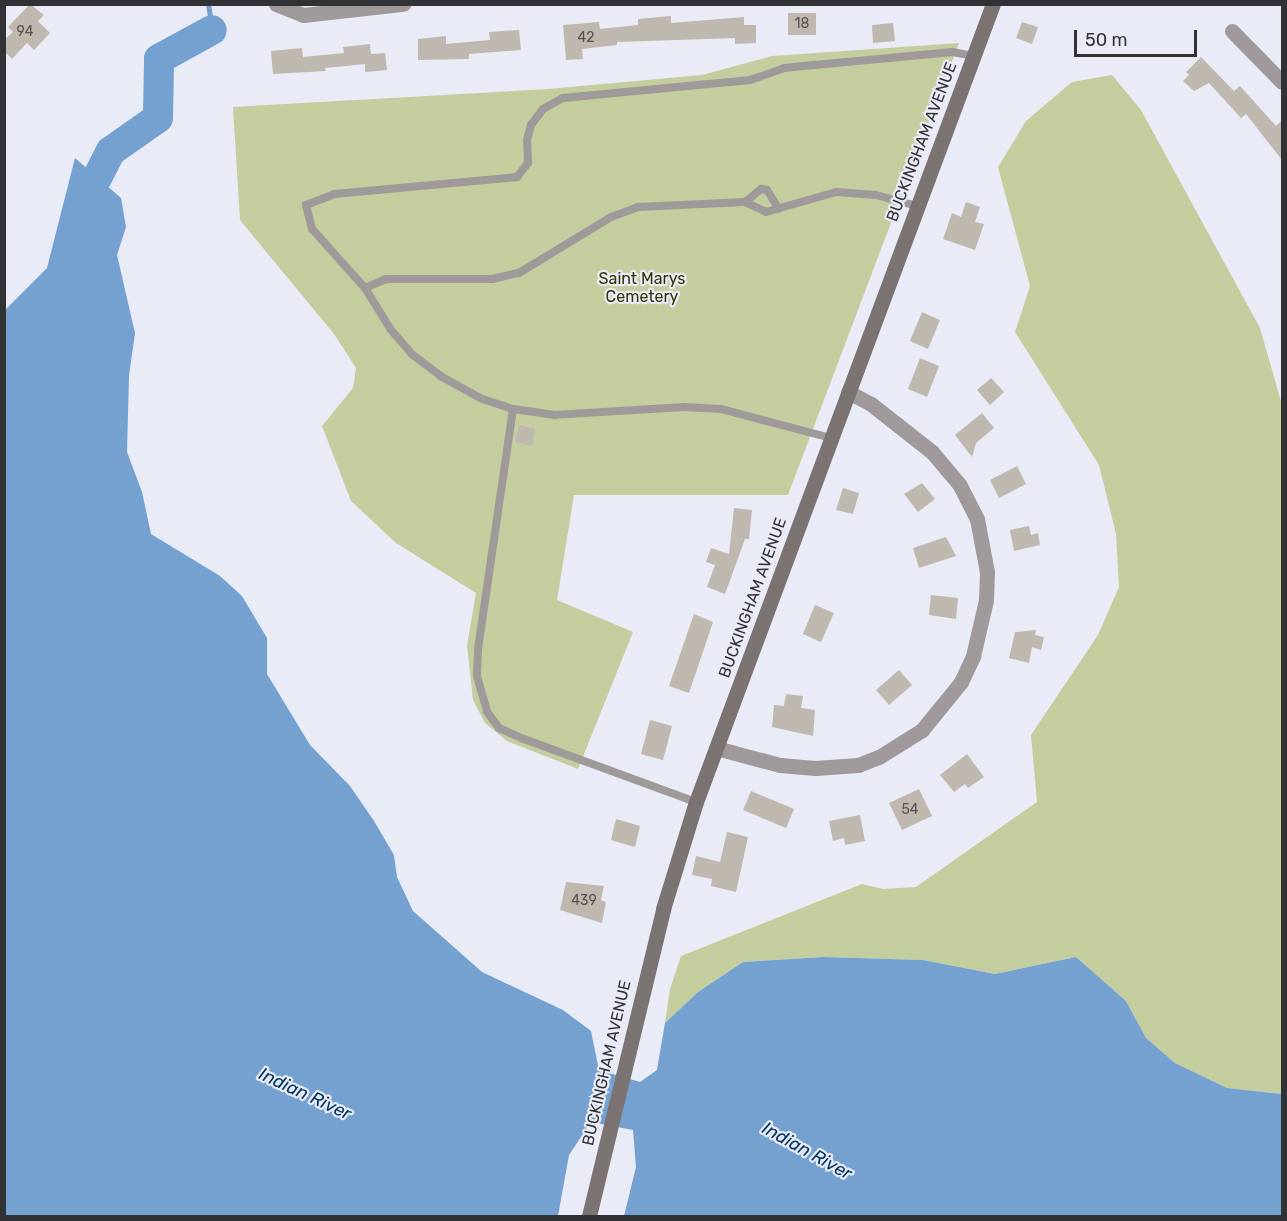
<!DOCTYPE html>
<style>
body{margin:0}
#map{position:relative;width:1287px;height:1221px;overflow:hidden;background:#e9ebf6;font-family:Rubik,sans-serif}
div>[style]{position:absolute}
.green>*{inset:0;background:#c4cd9e}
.water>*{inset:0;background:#74a1d0}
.stream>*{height:5px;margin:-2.5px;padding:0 2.5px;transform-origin:2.5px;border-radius:2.5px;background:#74a1d0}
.river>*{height:30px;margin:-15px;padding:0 15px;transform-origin:15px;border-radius:15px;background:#74a1d0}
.building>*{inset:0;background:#beb8ae}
.service>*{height:8px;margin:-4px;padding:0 4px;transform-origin:4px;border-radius:4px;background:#9f9a99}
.minor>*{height:15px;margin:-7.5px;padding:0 7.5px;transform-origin:7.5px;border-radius:7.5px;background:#9f9a99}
.secondary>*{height:15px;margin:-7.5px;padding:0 7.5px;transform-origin:7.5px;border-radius:7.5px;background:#7b7371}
span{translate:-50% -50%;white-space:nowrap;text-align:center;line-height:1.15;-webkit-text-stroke:4.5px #e9ebf6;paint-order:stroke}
.number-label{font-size:14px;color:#545454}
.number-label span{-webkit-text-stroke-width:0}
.street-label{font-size:16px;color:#313236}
.park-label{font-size:16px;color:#2f3503}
.water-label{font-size:18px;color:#003560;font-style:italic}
.frame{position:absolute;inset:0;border:6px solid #313236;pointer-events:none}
.scale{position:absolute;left:1074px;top:30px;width:123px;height:27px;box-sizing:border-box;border:3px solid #313236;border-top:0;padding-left:8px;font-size:18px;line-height:21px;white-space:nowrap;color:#313236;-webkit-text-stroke:4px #e9ebf6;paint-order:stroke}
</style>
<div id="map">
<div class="green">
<i style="clip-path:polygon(959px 43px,788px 495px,574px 495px,557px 600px,633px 632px,578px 769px,507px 741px,485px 723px,473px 700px,467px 645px,476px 593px,396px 543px,351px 501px,322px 426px,353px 388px,356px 368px,334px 334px,240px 220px,233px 107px,548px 89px,702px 75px,772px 56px)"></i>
<i style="clip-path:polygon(1112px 75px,1141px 110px,1260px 328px,1282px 405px,1282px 1094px,1227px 1088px,1175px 1063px,1146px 1038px,1126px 1001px,1076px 957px,995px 974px,923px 960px,823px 957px,743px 962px,698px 992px,665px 1023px,670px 989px,681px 956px,862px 884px,883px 889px,916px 887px,1037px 802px,1031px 735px,1098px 635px,1119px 587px,1116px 534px,1099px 465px,1015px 332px,1030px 286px,998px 167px,1026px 121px,1072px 82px)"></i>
</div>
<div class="water">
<i style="clip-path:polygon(75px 158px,121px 198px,126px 227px,117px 255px,135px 333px,129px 376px,127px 452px,142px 492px,151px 534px,220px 576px,242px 596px,267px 638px,267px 674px,310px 745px,350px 786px,374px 821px,394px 855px,397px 877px,413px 911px,482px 972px,563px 1010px,591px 1031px,599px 1070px,640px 1082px,657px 1070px,665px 1023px,698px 992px,743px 962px,823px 957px,923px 960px,995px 974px,1076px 957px,1126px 1001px,1146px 1038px,1175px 1063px,1227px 1088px,1282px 1094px,1282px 1216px,624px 1216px,636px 1167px,633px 1130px,591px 1122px,569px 1155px,558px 1216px,5px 1216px,4px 311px,47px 268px)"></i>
</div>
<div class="stream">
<i style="left:208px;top:4px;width:26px;rotate:81deg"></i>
</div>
<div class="river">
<i style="left:97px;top:178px;width:30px;rotate:-63deg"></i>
<i style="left:111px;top:151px;width:57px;rotate:-35.1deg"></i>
<i style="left:158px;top:118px;width:59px;rotate:-89deg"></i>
<i style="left:159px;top:59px;width:60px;rotate:-28.7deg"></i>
</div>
<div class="building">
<i style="clip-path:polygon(30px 4px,44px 15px,38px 21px,50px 33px,34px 50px,27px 43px,12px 59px,4px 51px,4px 40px,13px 32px,8px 27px)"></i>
<i style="clip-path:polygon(788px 13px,816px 13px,816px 35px,788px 35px)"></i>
<i style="clip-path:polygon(671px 16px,671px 23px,744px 17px,744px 25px,756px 25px,756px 43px,735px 44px,735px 38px,617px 42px,617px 45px,582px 49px,583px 59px,566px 60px,563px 25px,599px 22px,600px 29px,638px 25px,638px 19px)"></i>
<i style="clip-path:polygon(1022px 22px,1038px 27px,1032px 44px,1016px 38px)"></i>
<i style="clip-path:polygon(893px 23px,895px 41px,873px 43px,872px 25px)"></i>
<i style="clip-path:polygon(519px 30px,521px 50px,469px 54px,469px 59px,418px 60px,418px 39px,446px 36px,446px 44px,490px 40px,489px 32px)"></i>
<i style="clip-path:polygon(370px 44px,371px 54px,385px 53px,387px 70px,365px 72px,365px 64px,325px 68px,326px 71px,273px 74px,271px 51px,302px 48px,303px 57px,344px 53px,343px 47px)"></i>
<i style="clip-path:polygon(1201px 57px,1234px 91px,1240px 86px,1276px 126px,1282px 120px,1282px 160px,1246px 114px,1241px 118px,1209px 83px,1194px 91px,1183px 81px,1189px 75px,1186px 72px)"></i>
<i style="clip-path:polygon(966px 202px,980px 207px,975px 222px,984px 224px,975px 250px,943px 239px,952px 213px,961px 217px)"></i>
<i style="clip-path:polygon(922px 312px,940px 320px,928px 349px,910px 341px)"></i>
<i style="clip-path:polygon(920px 358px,939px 366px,927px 397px,908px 389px)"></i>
<i style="clip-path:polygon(991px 378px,1004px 392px,990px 405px,977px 390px)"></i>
<i style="clip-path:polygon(982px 413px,994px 428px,976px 443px,972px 457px,955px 435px)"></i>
<i style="clip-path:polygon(519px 425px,535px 429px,532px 446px,515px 442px)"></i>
<i style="clip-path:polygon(1017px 466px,1026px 484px,999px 498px,990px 480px)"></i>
<i style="clip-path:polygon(922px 483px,935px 499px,918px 512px,904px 494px)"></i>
<i style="clip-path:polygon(843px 488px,859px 493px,853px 514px,836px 510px)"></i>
<i style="clip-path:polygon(734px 508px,752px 510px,749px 539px,745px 539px,725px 594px,707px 587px,715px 565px,706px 562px,711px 548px,729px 554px)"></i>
<i style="clip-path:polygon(1029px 526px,1031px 535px,1038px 533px,1040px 545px,1014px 551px,1010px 530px)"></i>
<i style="clip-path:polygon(946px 537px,956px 556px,919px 568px,913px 548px)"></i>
<i style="clip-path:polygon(931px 595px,958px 598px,956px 619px,929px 615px)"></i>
<i style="clip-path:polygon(815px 605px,834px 613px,821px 642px,803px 634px)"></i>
<i style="clip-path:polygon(694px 614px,713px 622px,689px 693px,669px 686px)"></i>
<i style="clip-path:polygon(1036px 630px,1035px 635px,1044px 637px,1041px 650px,1032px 647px,1029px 663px,1009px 658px,1015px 632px)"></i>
<i style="clip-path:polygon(899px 670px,912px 685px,889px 705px,876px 690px)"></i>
<i style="clip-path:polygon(786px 694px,803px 696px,801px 708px,815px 710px,813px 736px,772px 727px,774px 705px,784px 706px)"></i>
<i style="clip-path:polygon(650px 720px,672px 726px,663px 760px,641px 754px)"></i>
<i style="clip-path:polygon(967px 754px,984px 777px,968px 788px,965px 784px,954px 792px,940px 775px)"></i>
<i style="clip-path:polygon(919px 789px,932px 816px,902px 830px,889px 803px)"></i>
<i style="clip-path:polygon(751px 791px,794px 809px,786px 828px,743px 810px)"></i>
<i style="clip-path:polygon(860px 815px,865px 841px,845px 845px,844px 838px,833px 841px,829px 821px)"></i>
<i style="clip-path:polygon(616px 819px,640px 826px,635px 847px,611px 840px)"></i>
<i style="clip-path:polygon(727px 832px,748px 837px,736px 892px,711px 886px,712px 879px,692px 875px,696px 856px,720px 862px)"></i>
<i style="clip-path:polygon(566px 882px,604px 886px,601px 900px,606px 902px,602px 923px,560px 910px)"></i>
</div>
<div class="service">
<i style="left:745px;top:202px;width:21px;rotate:-39deg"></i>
<i style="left:761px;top:189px;width:6px;rotate:9deg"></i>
<i style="left:767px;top:190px;width:22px;rotate:58deg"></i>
<i style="left:365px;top:288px;width:23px;rotate:-23deg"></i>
<i style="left:386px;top:279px;width:106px"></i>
<i style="left:492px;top:279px;width:28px;rotate:-13deg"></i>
<i style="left:519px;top:273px;width:108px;rotate:-31.3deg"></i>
<i style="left:611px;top:217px;width:29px;rotate:-20deg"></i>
<i style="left:638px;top:207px;width:107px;rotate:-2.7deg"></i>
<i style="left:745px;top:202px;width:23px;rotate:25deg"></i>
<i style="left:766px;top:212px;width:73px;rotate:-15.9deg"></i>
<i style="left:836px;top:192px;width:40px;rotate:4.3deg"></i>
<i style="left:876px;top:195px;width:42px;rotate:15deg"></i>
<i style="left:513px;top:409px;width:243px;rotate:98.3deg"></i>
<i style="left:478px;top:649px;width:27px;rotate:92deg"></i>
<i style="left:477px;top:676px;width:37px;rotate:74deg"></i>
<i style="left:487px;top:712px;width:20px;rotate:53deg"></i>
<i style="left:499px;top:728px;width:27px;rotate:24deg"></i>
<i style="left:524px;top:739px;width:183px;rotate:20.1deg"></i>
<i style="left:831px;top:438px;width:114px;rotate:-165.2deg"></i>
<i style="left:721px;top:409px;width:37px;rotate:-177deg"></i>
<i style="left:684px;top:407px;width:129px;rotate:176.5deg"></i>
<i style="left:555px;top:415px;width:42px;rotate:-171.9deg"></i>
<i style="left:513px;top:409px;width:33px;rotate:-162deg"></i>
<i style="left:482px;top:399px;width:46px;rotate:-151.2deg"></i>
<i style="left:442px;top:377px;width:38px;rotate:-143deg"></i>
<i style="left:412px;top:354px;width:32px;rotate:-131deg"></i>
<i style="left:391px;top:330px;width:49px;rotate:-121.8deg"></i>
<i style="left:365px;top:288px;width:79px;rotate:-131.9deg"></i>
<i style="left:312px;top:229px;width:25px;rotate:-104deg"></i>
<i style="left:306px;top:205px;width:30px;rotate:-21deg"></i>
<i style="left:334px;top:194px;width:184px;rotate:-5.3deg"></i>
<i style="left:517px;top:177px;width:18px;rotate:-52deg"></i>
<i style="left:528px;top:163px;width:23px;rotate:-92deg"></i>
<i style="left:527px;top:140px;width:16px;rotate:-75deg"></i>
<i style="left:531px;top:125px;width:20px;rotate:-53deg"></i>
<i style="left:543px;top:109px;width:23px;rotate:-29deg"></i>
<i style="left:563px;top:98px;width:188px;rotate:-5.5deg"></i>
<i style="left:750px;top:80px;width:36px;rotate:-19deg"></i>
<i style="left:784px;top:68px;width:31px;rotate:-6deg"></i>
<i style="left:815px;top:65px;width:138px;rotate:-5.4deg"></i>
<i style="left:952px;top:52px;width:22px;rotate:10deg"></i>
</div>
<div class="minor">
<i style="left:276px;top:4px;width:29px;rotate:22deg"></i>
<i style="left:303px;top:15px;width:101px;rotate:-6.3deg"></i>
<i style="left:1232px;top:31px;width:71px;rotate:45.6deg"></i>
<i style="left:716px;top:748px;width:66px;rotate:14.9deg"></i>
<i style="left:780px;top:765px;width:35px;rotate:5deg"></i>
<i style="left:815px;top:768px;width:43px;rotate:-4deg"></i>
<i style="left:858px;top:765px;width:22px;rotate:-21deg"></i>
<i style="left:879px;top:757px;width:51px;rotate:-32.1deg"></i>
<i style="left:922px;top:730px;width:62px;rotate:-50.9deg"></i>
<i style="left:961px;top:682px;width:29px;rotate:-65deg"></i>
<i style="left:973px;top:656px;width:57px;rotate:-76.9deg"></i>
<i style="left:986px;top:600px;width:28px;rotate:-88deg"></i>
<i style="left:987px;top:572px;width:54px;rotate:-100.7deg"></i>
<i style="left:977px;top:519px;width:39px;rotate:-117deg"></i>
<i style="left:959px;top:484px;width:42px;rotate:-130.2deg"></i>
<i style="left:932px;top:452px;width:78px;rotate:-141.8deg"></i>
<i style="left:871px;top:404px;width:26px;rotate:-152deg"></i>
</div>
<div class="secondary">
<i style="left:589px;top:1216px;width:316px;rotate:-76.4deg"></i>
<i style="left:663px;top:909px;width:112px;rotate:-72.9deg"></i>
<i style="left:696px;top:802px;width:851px;rotate:-69.59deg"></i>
</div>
<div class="number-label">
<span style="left:802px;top:24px">18</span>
<span style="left:25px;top:32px">94</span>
<span style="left:586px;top:38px">42</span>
<span style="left:910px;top:810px">54</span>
<span style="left:584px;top:901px">439</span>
</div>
<div class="street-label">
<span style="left:922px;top:142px;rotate:-69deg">BUCKINGHAM AVENUE</span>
<span style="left:753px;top:598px;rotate:-70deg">BUCKINGHAM AVENUE</span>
<span style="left:607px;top:1063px;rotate:-77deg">BUCKINGHAM AVENUE</span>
</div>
<div class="park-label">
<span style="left:642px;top:288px">Saint Marys<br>Cemetery</span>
</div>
<div class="water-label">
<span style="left:305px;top:1094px;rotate:25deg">Indian River</span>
<span style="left:807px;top:1151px;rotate:29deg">Indian River</span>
</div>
<div class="frame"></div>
<div class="scale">50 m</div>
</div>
